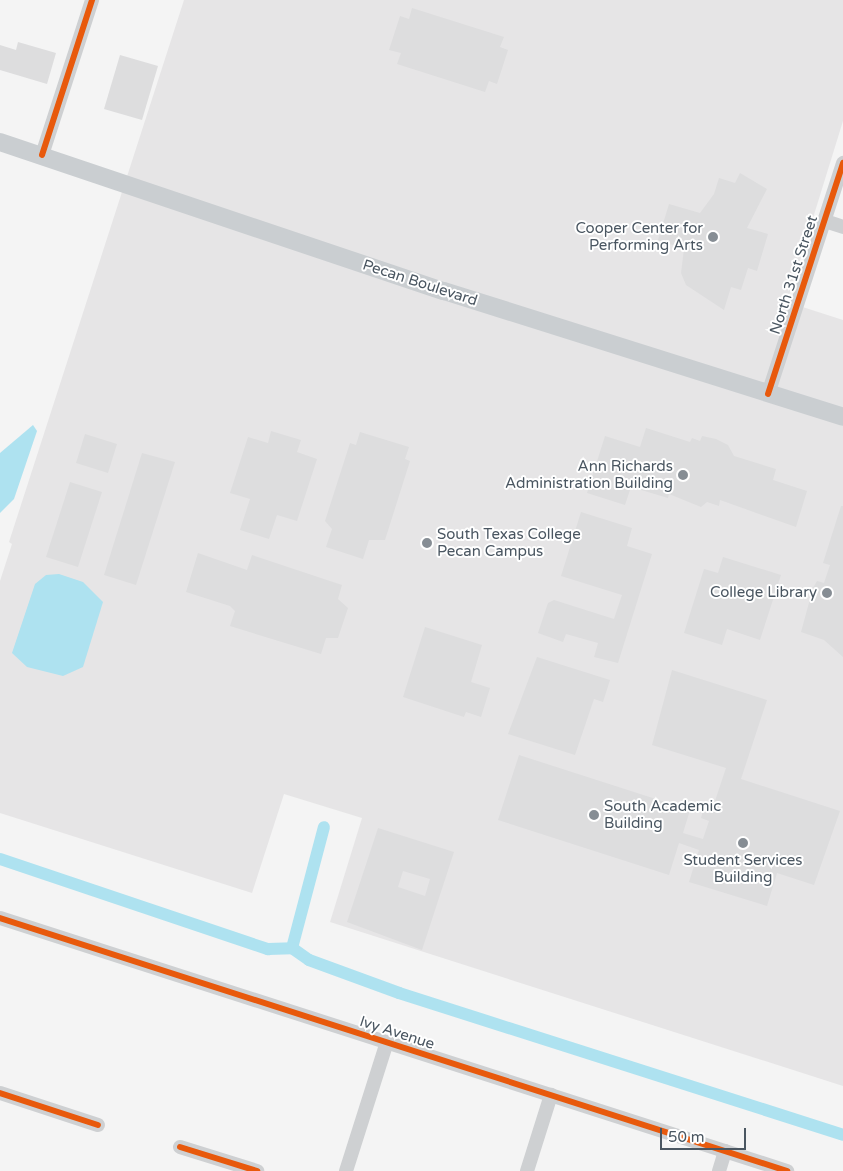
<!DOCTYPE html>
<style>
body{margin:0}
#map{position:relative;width:843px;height:1171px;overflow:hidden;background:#f4f4f4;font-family:"Varela Round",sans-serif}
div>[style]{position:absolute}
.education>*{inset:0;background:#e6e5e6}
.water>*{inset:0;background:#aee2f0}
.canal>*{height:12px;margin:-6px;padding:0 6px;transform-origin:6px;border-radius:6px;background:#aee2f0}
.building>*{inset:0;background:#ddddde}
.minor>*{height:14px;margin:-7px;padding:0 7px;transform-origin:7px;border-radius:7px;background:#ced0d2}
.major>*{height:18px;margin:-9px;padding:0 9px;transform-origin:9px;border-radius:9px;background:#caced1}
.cycleway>*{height:6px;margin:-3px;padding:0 3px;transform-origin:3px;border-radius:3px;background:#e8590c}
.dots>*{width:14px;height:14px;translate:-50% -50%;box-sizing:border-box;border:2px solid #fff;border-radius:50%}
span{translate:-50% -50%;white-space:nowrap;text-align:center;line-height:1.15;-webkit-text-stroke:4px #fff;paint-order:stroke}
.poi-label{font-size:15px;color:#4a5661}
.right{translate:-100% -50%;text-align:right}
.left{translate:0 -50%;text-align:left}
.street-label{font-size:15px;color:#4a5661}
.scale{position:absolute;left:660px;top:1128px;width:86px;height:22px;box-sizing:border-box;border:2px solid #4a5661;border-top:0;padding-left:6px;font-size:15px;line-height:18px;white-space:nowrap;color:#4a5661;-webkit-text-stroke:4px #fff;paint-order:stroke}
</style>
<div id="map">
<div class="education">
<i style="clip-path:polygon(184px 0,843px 0,843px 121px,787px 302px,843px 320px,843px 1086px,330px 922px,362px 818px,284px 794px,252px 893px,0 813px,0 581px,12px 544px,9px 542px)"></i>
</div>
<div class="water">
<i style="clip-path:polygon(33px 425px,37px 431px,14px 499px,0 513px,0 453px)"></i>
<i style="clip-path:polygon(59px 574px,83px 582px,103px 602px,83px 667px,63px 676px,27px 667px,12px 653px,35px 584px,46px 575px)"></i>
</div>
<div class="canal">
<i style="left:0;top:859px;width:283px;rotate:18.6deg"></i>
<i style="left:268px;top:949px;width:24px;rotate:-2deg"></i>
<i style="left:292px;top:948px;width:125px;rotate:-75.2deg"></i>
<i style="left:292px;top:948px;width:21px;rotate:35deg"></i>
<i style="left:309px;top:960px;width:96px;rotate:20.1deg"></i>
<i style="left:399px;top:993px;width:466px;rotate:17.7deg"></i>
</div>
<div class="building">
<i style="clip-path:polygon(412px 8px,504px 37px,500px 47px,508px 50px,497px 84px,489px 81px,485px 92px,397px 64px,401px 53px,389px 50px,400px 16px,409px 19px)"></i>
<i style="clip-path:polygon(18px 42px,56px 53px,47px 84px,0 70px,0 45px,16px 50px)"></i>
<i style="clip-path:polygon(120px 55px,158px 66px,142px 120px,104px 109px)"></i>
<i style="clip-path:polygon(740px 173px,767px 189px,747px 228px,768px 234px,757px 271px,748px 268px,741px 290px,731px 287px,724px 310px,686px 285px,681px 273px,684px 249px,658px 240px,669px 204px,700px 213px,714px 194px,719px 178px,735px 183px)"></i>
<i style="clip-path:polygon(646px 428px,690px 442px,692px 438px,700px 441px,702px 436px,716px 439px,728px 445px,734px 456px,776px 469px,773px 480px,807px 491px,796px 527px,720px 500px,719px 506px,707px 502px,701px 507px,669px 494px,668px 498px,631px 487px,625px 505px,587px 493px,605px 436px,640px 447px)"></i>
<i style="clip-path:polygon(271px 431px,301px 440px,297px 452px,317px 459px,297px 521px,277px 515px,269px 539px,240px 530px,250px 499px,230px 493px,248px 437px,268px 443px)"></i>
<i style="clip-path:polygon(360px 432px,409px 447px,405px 459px,410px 461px,385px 540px,369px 540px,363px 559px,326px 547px,332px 529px,325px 521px,350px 443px,356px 445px)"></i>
<i style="clip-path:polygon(85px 434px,117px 444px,108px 473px,76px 463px)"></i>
<i style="clip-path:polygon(142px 453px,175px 462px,136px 585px,104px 575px)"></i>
<i style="clip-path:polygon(70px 482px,102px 492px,78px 567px,46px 557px)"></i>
<i style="clip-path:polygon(841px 506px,843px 506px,843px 657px,824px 640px,801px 632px,813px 588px,817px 581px,824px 583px,830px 565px,823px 563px)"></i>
<i style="clip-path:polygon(581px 512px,632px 528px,627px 546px,652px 554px,618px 663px,594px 657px,598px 643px,566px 634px,563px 642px,538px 633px,548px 603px,554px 600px,614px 619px,622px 595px,561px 576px)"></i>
<i style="clip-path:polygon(198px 553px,247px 570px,252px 555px,342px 585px,338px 599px,348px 608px,338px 638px,326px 638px,321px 654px,230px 626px,235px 611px,230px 606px,186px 592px)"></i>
<i style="clip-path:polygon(723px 557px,781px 575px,760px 640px,727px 629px,722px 645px,684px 633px,704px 569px,718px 573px)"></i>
<i style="clip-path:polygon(425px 627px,482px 645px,471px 682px,490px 688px,481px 717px,466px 712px,464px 717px,403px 697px)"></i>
<i style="clip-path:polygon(537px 657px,610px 680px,603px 702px,594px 699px,575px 755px,508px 734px)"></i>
<i style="clip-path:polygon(672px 670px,767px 700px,741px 779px,840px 811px,814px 885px,777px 873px,767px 906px,689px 882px,699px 850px,679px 843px,669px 875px,498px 820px,519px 755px,690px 810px,683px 833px,703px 839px,709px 821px,701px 818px,704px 807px,712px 810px,726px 768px,652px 745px)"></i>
<i style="clip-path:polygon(evenodd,378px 828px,454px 852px,422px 950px,347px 922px,378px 828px,403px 871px,430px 879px,425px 896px,398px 887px,403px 871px)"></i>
</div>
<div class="minor">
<i style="left:42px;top:155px;width:163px;rotate:-72.1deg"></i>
<i style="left:825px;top:221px;width:19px;rotate:18deg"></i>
<i style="left:768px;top:394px;width:243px;rotate:-72deg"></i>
<i style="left:0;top:918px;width:827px;rotate:17.82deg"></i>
<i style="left:0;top:1093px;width:103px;rotate:18.1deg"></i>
<i style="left:180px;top:1147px;width:81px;rotate:17.3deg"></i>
<i style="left:346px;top:1171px;width:135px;rotate:-72.4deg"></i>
<i style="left:527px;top:1171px;width:80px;rotate:-72.5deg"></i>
<i style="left:719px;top:1171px;width:21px;rotate:-73deg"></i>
</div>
<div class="major">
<i style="left:0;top:142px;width:468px;rotate:18.6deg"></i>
<i style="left:444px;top:291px;width:418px;rotate:17.5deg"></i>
</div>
<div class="cycleway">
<i style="left:42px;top:155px;width:163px;rotate:-72.1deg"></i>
<i style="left:768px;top:394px;width:243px;rotate:-72deg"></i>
<i style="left:0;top:918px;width:827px;rotate:17.82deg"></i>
<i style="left:0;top:1093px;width:103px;rotate:18.1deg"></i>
<i style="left:180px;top:1147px;width:81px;rotate:17.3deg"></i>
</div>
<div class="dots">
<i style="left:713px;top:237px;background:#868d94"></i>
<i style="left:683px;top:475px;background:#868d94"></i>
<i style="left:427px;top:543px;background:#868d94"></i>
<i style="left:827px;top:593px;background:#868d94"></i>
<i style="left:594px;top:815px;background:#868d94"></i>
<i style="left:743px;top:843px;background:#868d94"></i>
</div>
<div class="poi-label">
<span class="right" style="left:703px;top:237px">Cooper Center for<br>Performing Arts</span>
<span class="right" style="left:673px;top:475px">Ann Richards<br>Administration Building</span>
<span class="left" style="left:437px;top:543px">South Texas College<br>Pecan Campus</span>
<span class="right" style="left:817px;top:593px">College Library</span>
<span class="left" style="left:604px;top:815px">South Academic<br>Building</span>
<span style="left:743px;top:869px">Student Services<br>Building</span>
</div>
<div class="street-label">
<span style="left:794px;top:275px;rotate:-72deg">North 31st Street</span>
<span style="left:420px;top:283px;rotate:18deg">Pecan Boulevard</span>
<span style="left:397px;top:1033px;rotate:18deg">Ivy Avenue</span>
</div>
<div class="scale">50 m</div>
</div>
